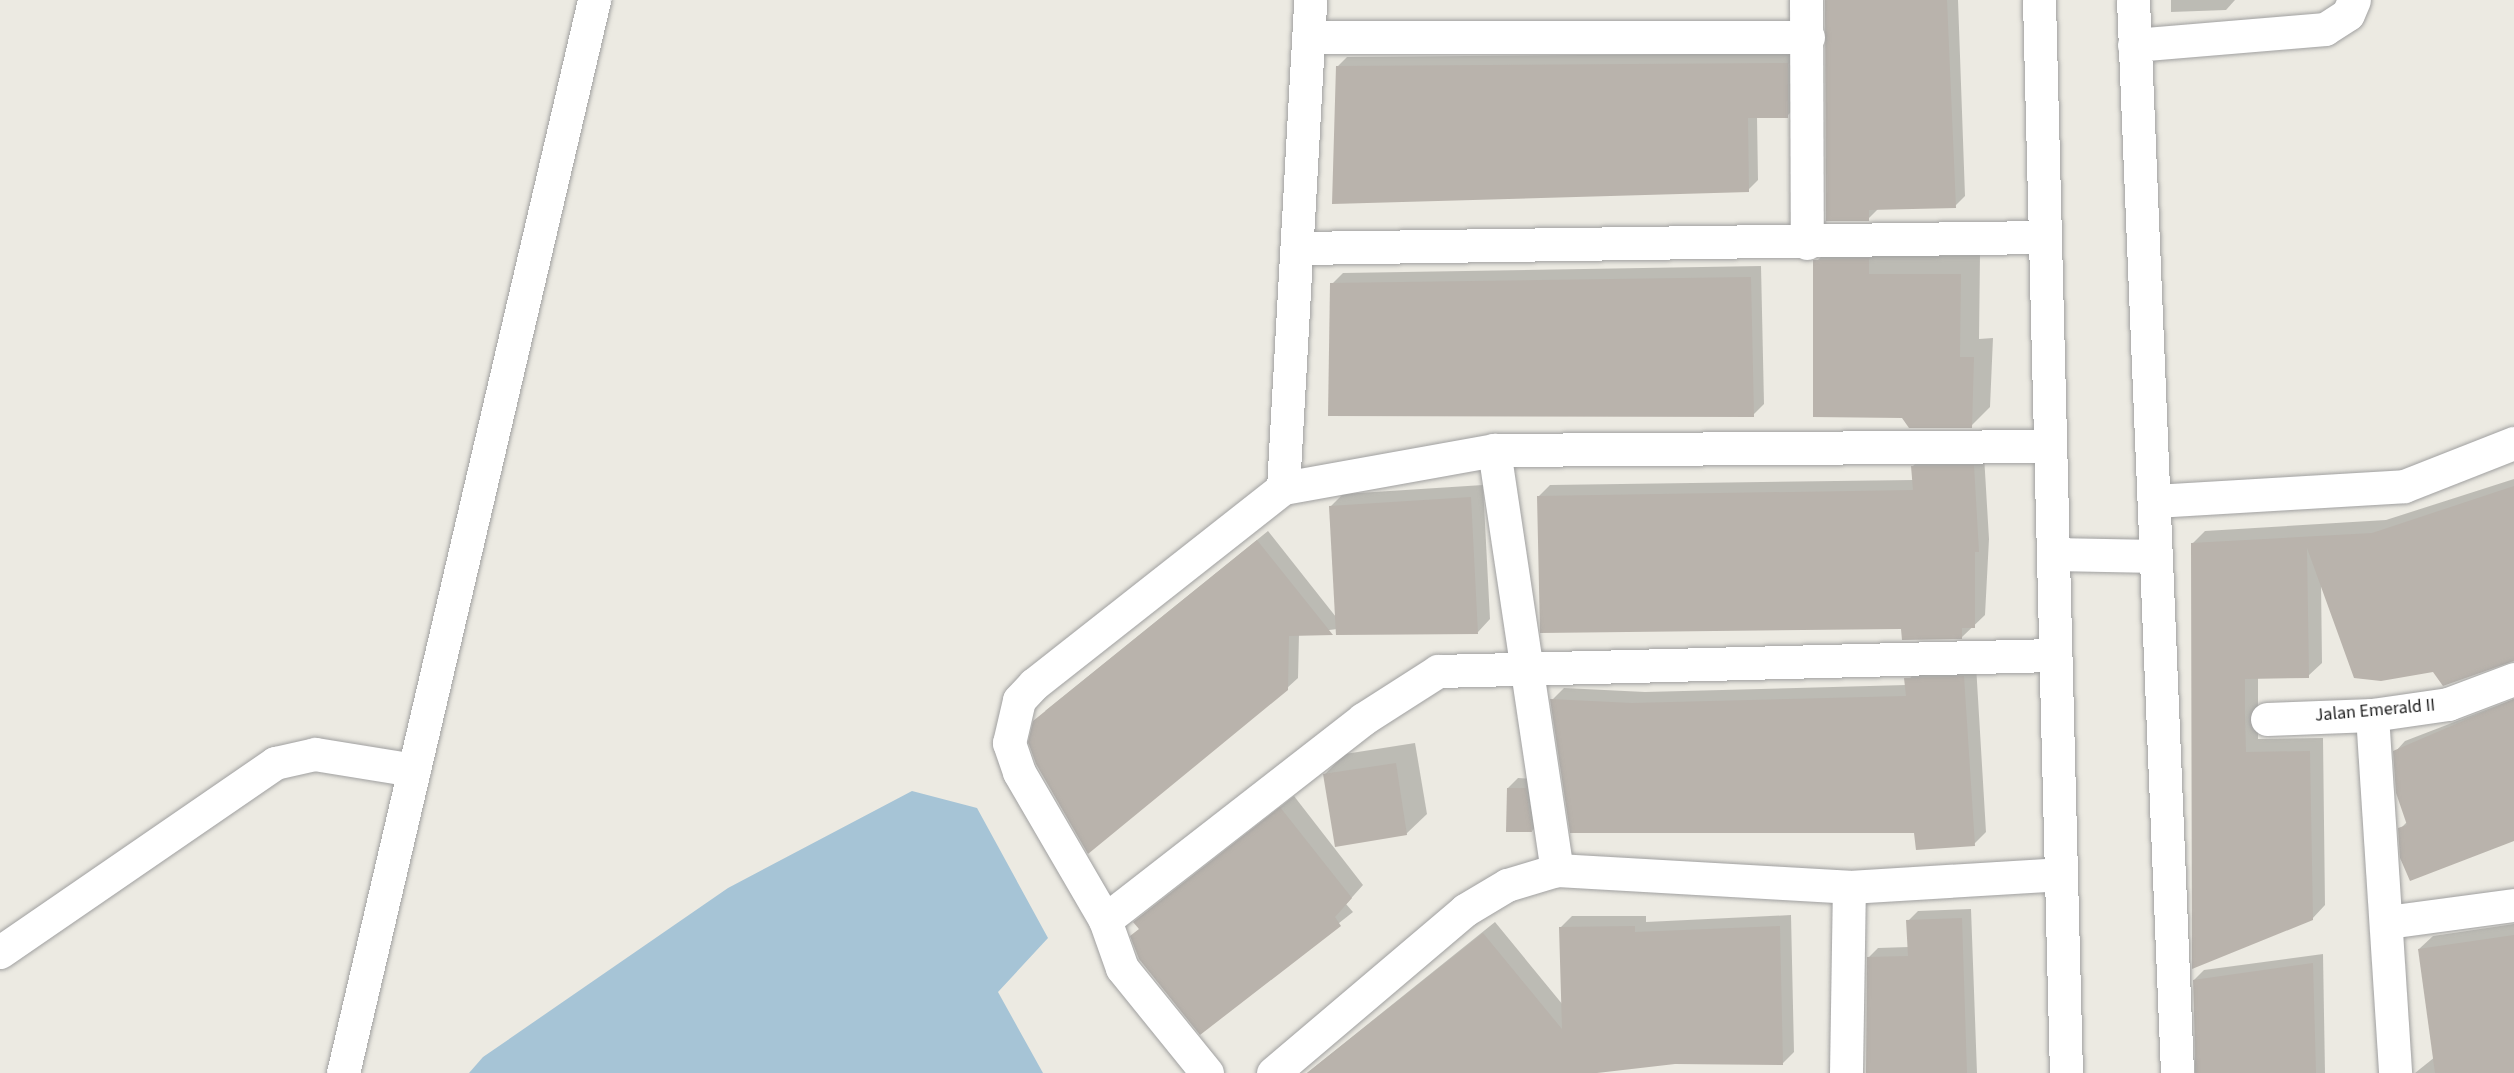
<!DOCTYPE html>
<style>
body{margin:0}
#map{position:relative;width:2514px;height:1073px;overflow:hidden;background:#eceae2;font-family:"Source Sans 3",sans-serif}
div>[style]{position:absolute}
.water>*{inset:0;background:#a6c4d6}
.shadow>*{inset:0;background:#0003}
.building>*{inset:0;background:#b9b3ac}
.roads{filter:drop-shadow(0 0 2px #a0a0a0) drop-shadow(0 0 2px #a0a0a0)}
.minor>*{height:33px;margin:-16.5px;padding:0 16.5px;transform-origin:16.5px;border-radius:16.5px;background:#fff}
span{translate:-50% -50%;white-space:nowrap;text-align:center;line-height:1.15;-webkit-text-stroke:4.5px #fff;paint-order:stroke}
.street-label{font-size:18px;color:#1c1c1c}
</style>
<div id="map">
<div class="water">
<i style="clip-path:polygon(912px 791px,977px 808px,1048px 938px,998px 992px,1043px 1073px,469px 1073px,483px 1057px,728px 888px)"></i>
</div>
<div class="shadow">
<i style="clip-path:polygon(1826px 0,1958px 0,1965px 196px,1955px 206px,1879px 208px,1868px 219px)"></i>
<i style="clip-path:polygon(2171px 0,2235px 0,2226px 10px,2171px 12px)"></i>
<i style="clip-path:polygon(1797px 53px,1797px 106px,1787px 116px,1757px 116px,1758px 180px,1748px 190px,1337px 67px,1347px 57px)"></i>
<i style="clip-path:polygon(1837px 240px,1887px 240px,1887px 256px,1980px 255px,1979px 339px,1993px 338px,1990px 407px,1971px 426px,1903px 416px,1815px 415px,1818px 260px)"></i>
<i style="clip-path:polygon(1761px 266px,1764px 404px,1753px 415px,1332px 284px,1343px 273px)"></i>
<i style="clip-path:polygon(1924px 455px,1984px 455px,1989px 539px,1985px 615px,1962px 637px,1902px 627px,1539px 496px,1550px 485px,1913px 480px,1913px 466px)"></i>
<i style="clip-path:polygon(2514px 479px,2514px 634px,2321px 581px,2322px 663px,2308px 676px,2258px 677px,2258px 739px,2323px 738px,2325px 905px,2312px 919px,2194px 966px,2192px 544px,2205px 531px,2386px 520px)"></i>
<i style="clip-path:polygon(1483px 485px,1490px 619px,1478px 632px,1337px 629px,1299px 634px,1298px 678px,1287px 688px,1045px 711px,1268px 531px,1336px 617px,1330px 507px,1343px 494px)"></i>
<i style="clip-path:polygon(1976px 665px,1986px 832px,1974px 844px,1916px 831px,1552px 700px,1564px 688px,1645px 692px,1906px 685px,1918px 666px)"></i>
<i style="clip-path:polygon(2514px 699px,2514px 835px,2400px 829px,2408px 821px,2395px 752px,2405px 741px)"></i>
<i style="clip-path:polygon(1415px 743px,1427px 814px,1406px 834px,1324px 775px,1345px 754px)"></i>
<i style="clip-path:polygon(1518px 778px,1535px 779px,1542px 821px,1532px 831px,1508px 788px)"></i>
<i style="clip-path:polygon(1294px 796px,1363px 885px,1346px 904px,1353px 912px,1200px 1033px,1135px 922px)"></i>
<i style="clip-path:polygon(1971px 909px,1977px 1073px,1868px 1073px,1868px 958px,1878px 948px,1909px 947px,1908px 921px,1918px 911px)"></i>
<i style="clip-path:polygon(1791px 915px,1794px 1052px,1783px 1063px,1675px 1062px,1588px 1073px,1307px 1073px,1495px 922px,1563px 1005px,1560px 928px,1572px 916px,1646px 916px,1646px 922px)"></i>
<i style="clip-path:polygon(2514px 924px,2514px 1066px,2498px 1073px,2415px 1073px,2435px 1057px,2419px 949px,2433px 936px)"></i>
<i style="clip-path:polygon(2323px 954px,2325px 1073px,2195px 1073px,2194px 980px,2204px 970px)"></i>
</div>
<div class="building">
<i style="clip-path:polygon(1825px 0,1947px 0,1956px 208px,1869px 210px,1869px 221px,1826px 221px)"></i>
<i style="clip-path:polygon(1788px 63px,1788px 118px,1748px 118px,1749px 192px,1332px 204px,1336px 66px)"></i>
<i style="clip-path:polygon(1869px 258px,1869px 274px,1961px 274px,1960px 357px,1974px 357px,1972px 428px,1909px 428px,1902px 418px,1813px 417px,1813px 260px)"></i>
<i style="clip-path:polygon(1751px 277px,1754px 417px,1328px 416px,1330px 283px)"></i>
<i style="clip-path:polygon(1974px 465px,1979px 552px,1975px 552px,1975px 628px,1962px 628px,1962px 639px,1902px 640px,1901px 629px,1540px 633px,1537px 496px,1913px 490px,1911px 466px)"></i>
<i style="clip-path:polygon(2514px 486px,2514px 661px,2443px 686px,2433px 672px,2381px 681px,2354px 678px,2307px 548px,2309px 678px,2245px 679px,2245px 716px,2246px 752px,2310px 751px,2313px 920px,2192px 969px,2191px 543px,2372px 533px)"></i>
<i style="clip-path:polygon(1471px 497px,1478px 634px,1336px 635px,1329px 506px)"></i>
<i style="clip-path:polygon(1257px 540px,1333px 635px,1289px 636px,1288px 690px,1088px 854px,1036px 764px,1028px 742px,1033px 721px)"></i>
<i style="clip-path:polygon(1964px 676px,1975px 846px,1916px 850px,1914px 833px,1570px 833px,1550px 699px,1632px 703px,1906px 696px,1904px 678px)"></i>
<i style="clip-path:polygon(2514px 699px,2514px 841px,2410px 881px,2400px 858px,2398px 828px,2407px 825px,2396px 793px,2393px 751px)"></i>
<i style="clip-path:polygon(1396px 763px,1407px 835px,1335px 847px,1323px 774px)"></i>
<i style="clip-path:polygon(1507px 788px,1526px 788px,1532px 832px,1506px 832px)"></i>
<i style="clip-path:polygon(1280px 807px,1352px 898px,1335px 917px,1341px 926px,1200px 1035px,1139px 959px,1130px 936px,1139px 929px,1133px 922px)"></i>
<i style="clip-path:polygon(1962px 918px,1967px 1073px,1866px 1073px,1867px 957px,1908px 956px,1906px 920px)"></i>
<i style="clip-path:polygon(1635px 926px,1635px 932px,1780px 926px,1783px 1065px,1675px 1064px,1597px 1073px,1307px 1073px,1483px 933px,1562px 1029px,1559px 927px)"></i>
<i style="clip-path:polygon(2514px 935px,2514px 1073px,2435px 1073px,2418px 949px)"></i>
<i style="clip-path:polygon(2313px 963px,2316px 1073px,2196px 1073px,2193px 980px)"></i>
</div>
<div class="roads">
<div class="minor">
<i style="left:1806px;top:0;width:243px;rotate:89.8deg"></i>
<i style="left:2039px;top:0;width:1073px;rotate:88.56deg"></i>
<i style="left:2133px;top:0;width:1074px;rotate:87.65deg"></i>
<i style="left:1312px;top:37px;width:496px"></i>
<i style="left:2134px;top:45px;width:192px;rotate:-4.8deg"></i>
<i style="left:2325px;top:29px;width:27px;rotate:-33deg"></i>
<i style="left:2348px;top:14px;width:15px;rotate:-67deg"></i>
<i style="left:1299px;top:248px;width:743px;rotate:-0.85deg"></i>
<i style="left:1494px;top:450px;width:425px;rotate:81.5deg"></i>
<i style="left:1283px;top:488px;width:214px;rotate:-10.2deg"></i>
<i style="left:1494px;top:450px;width:555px;rotate:-0.41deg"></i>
<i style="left:2154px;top:501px;width:250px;rotate:-3.4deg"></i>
<i style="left:2404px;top:486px;width:118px;rotate:-21.4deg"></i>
<i style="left:2057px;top:554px;width:96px;rotate:1.2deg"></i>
<i style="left:2372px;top:715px;width:359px;rotate:86.3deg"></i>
<i style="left:2267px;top:719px;width:105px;rotate:-2.2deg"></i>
<i style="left:2372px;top:715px;width:77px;rotate:-8.2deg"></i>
<i style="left:2448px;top:704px;width:71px;rotate:-20.7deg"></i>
<i style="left:1105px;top:920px;width:327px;rotate:-37.9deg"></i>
<i style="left:1363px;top:719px;width:89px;rotate:-32.6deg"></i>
<i style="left:1438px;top:671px;width:617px;rotate:-1.49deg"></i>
<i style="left:2388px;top:922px;width:127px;rotate:-7.7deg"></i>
<i style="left:0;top:952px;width:334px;rotate:-34.5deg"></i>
<i style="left:275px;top:763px;width:41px;rotate:-12.7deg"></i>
<i style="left:315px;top:754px;width:100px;rotate:9.2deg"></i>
<i style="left:343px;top:1073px;width:1102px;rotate:-76.83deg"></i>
<i style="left:1207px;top:1073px;width:135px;rotate:-129deg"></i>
<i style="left:1122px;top:968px;width:51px;rotate:-109.5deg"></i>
<i style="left:1105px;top:920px;width:171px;rotate:-120.2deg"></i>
<i style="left:1019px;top:772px;width:31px;rotate:-109deg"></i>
<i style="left:1009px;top:743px;width:44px;rotate:-76.9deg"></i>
<i style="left:1019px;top:700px;width:22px;rotate:-47deg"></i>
<i style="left:1034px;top:684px;width:317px;rotate:-38.2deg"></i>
<i style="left:1283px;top:488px;width:489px;rotate:-86.8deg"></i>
<i style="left:1273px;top:1073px;width:252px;rotate:-40.3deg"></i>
<i style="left:1465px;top:910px;width:49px;rotate:-30.8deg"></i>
<i style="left:1507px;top:885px;width:52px;rotate:-16.7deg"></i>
<i style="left:1557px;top:870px;width:292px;rotate:3.3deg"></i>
<i style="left:1849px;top:887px;width:210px;rotate:-3.5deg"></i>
<i style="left:1846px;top:1073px;width:186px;rotate:-89.1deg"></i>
</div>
</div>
<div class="street-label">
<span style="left:2375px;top:711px;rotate:-5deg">Jalan Emerald II</span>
</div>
</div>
